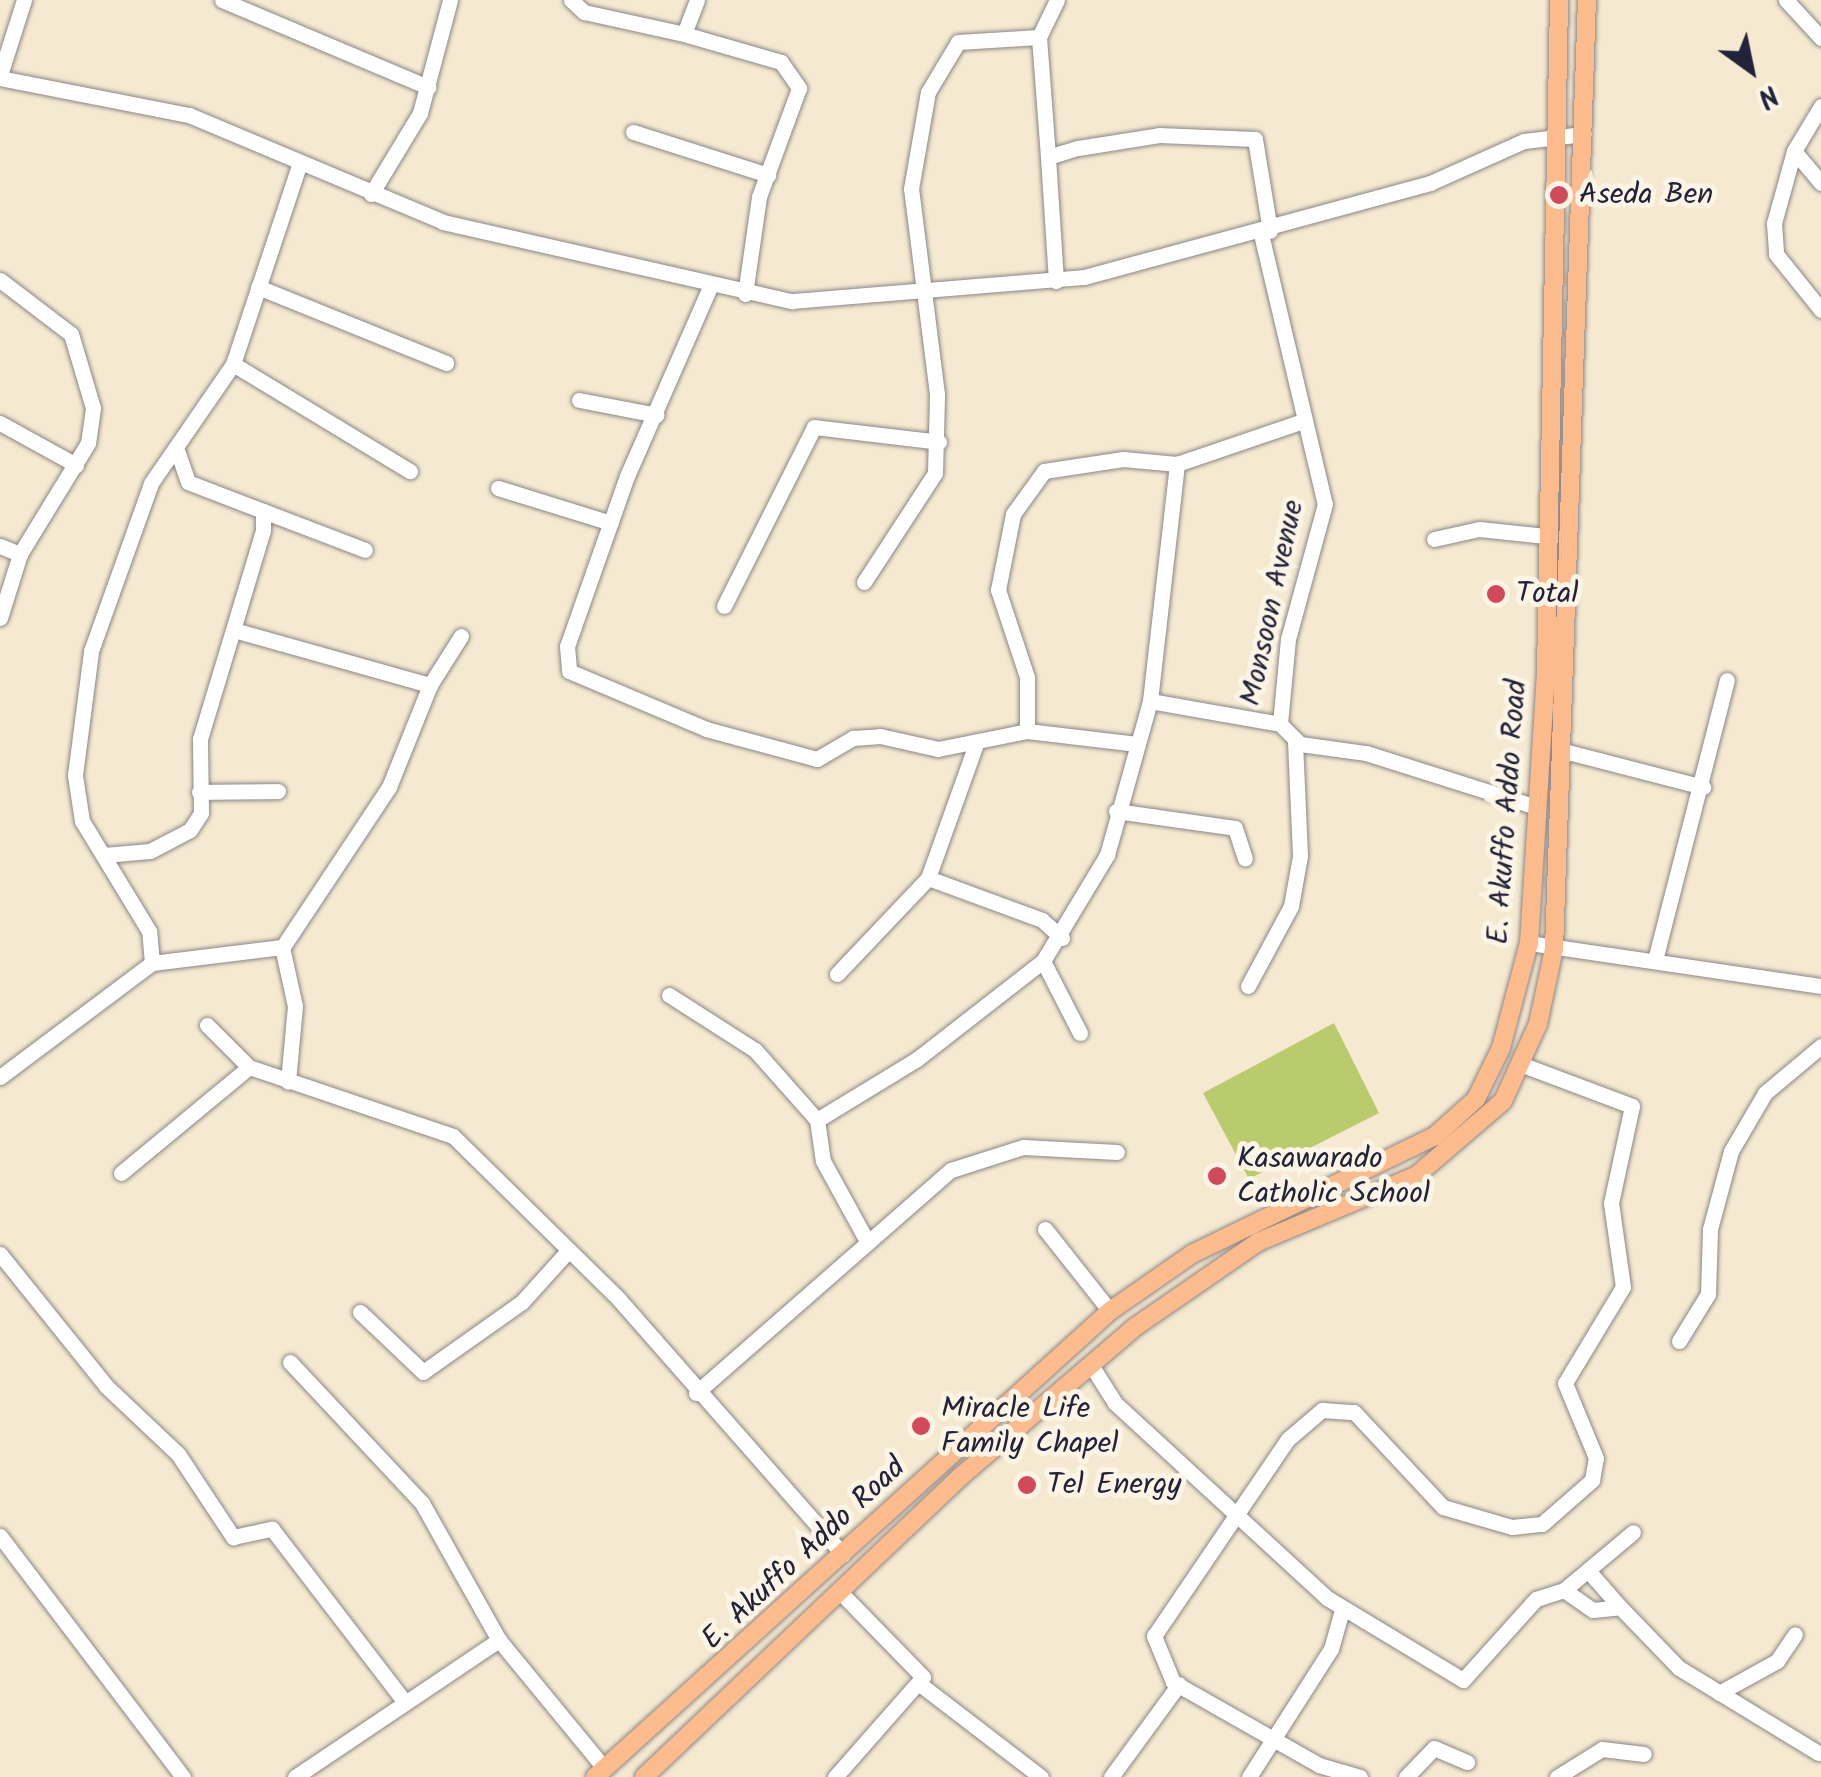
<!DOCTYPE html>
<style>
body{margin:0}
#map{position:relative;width:1821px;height:1777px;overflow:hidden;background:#f5ead1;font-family:Kalam,sans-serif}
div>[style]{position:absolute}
.green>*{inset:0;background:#bacb6e}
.roads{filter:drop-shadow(0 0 2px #8c8686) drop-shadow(0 0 2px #8c8686)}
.minor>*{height:15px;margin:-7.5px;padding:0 7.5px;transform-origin:7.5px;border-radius:7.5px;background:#fff}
.major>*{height:18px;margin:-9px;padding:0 9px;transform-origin:9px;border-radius:9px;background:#fbbb8d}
.dots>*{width:28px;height:28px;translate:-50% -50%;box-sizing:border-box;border:5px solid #fcf5e5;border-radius:50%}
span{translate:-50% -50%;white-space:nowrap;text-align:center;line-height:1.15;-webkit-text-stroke:10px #fcf5e5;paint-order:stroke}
.poi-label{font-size:30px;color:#22223b}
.left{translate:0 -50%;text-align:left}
.street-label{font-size:30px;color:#22223b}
.north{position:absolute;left:1701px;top:20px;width:100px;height:100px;-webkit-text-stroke:8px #fcf5e5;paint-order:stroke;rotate:147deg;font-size:28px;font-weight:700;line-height:40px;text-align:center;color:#22223b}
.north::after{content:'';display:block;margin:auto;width:35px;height:45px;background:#22223b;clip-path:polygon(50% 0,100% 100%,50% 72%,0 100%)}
</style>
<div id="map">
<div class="green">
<i style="clip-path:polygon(1334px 1023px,1379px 1113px,1249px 1179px,1203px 1093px)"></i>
</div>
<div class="roads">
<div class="minor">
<i style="left:222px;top:0;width:224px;rotate:22.9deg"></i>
<i style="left:571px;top:0;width:18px;rotate:43deg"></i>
<i style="left:584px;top:12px;width:102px;rotate:12.4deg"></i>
<i style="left:697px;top:0;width:36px;rotate:111deg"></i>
<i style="left:684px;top:34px;width:101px;rotate:16.1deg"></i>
<i style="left:781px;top:62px;width:32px;rotate:55deg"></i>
<i style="left:799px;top:88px;width:116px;rotate:110.2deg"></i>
<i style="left:759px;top:197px;width:98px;rotate:98.2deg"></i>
<i style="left:1786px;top:0;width:52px;rotate:47.4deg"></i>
<i style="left:1039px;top:37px;width:120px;rotate:85.7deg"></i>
<i style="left:0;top:75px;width:79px;rotate:-72.3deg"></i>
<i style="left:0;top:78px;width:193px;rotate:11.1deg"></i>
<i style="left:189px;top:115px;width:276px;rotate:22.8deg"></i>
<i style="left:443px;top:222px;width:358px;rotate:12.8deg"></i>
<i style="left:792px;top:301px;width:293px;rotate:-4.7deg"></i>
<i style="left:1084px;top:277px;width:359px;rotate:-15.2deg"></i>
<i style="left:1430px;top:183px;width:103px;rotate:-24.1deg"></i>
<i style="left:1524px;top:141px;width:60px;rotate:-6.7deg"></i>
<i style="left:1821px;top:106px;width:52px;rotate:121deg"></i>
<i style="left:1794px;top:151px;width:75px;rotate:105.5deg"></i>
<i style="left:1774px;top:223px;width:31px;rotate:86deg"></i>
<i style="left:1776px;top:254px;width:72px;rotate:51.2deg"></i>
<i style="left:633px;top:132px;width:142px;rotate:17.7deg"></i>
<i style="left:1794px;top:151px;width:42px;rotate:49.8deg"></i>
<i style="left:371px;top:194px;width:95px;rotate:-58.8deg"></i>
<i style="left:420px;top:113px;width:117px;rotate:-75.1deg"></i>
<i style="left:1261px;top:234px;width:277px;rotate:76.7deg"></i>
<i style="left:1325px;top:504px;width:140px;rotate:105.3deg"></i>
<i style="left:1288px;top:639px;width:85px;rotate:95.4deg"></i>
<i style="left:0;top:280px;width:89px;rotate:37.3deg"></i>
<i style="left:71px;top:334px;width:77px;rotate:73.4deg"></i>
<i style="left:93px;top:408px;width:35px;rotate:98deg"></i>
<i style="left:88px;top:443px;width:130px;rotate:121.5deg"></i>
<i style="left:20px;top:554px;width:67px;rotate:107.4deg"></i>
<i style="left:1056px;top:281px;width:124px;rotate:-93.7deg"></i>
<i style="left:1048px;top:157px;width:31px;rotate:-17deg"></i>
<i style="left:1078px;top:148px;width:82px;rotate:-9.1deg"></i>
<i style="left:1159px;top:135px;width:96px;rotate:2.4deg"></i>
<i style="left:1255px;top:139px;width:93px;rotate:80.7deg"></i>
<i style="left:258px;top:287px;width:203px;rotate:22deg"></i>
<i style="left:710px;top:287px;width:206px;rotate:113.7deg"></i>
<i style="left:627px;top:476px;width:180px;rotate:109.4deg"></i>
<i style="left:567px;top:646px;width:25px;rotate:85deg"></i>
<i style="left:569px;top:671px;width:149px;rotate:22.9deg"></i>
<i style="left:706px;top:729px;width:115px;rotate:15.1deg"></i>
<i style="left:817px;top:759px;width:42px;rotate:-30.3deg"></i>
<i style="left:853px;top:738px;width:27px;rotate:-4deg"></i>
<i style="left:880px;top:736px;width:59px;rotate:12.6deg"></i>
<i style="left:938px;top:749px;width:91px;rotate:-11.4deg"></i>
<i style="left:1027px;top:731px;width:111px;rotate:6.7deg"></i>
<i style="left:233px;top:364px;width:207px;rotate:31.2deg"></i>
<i style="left:579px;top:400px;width:79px;rotate:10.9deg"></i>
<i style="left:0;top:423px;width:87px;rotate:28.9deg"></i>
<i style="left:1177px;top:464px;width:133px;rotate:-18.8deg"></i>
<i style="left:498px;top:488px;width:118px;rotate:17.2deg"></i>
<i style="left:263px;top:511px;width:109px;rotate:20.9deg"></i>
<i style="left:1434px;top:539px;width:46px;rotate:-12.5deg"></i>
<i style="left:1479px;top:529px;width:67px;rotate:6deg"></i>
<i style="left:0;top:546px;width:22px;rotate:22deg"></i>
<i style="left:864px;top:582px;width:130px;rotate:-56.9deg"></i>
<i style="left:935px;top:473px;width:79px;rotate:-88.5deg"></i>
<i style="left:937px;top:394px;width:207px;rotate:-97.2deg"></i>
<i style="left:911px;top:189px;width:98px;rotate:-80.1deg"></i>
<i style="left:928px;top:92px;width:58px;rotate:-59deg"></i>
<i style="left:958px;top:42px;width:81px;rotate:-3.5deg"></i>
<i style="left:1039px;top:37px;width:41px;rotate:-64.1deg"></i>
<i style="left:724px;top:606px;width:200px;rotate:-63.3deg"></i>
<i style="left:814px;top:427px;width:126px;rotate:6.8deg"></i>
<i style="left:234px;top:630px;width:204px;rotate:15.7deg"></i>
<i style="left:1150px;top:701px;width:132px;rotate:10deg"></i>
<i style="left:1280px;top:724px;width:28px;rotate:45deg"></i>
<i style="left:1300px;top:744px;width:67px;rotate:7.8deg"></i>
<i style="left:1366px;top:753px;width:175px;rotate:17.6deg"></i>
<i style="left:1027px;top:731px;width:54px;rotate:-90deg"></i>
<i style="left:1027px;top:677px;width:92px;rotate:-108.4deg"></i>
<i style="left:998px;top:590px;width:77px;rotate:-78.8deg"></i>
<i style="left:1013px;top:514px;width:53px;rotate:-54.2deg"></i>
<i style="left:1044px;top:471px;width:80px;rotate:-8.6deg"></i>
<i style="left:1123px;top:459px;width:54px;rotate:5.3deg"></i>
<i style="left:1560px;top:750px;width:148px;rotate:14.5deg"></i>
<i style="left:199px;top:792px;width:79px;rotate:-0.7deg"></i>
<i style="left:1116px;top:811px;width:120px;rotate:8.1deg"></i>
<i style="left:1235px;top:828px;width:32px;rotate:72deg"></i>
<i style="left:104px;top:855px;width:46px;rotate:-5deg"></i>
<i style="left:150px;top:851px;width:45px;rotate:-27.7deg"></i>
<i style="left:190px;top:830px;width:20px;rotate:-57deg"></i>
<i style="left:201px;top:813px;width:74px;rotate:-90.8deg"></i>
<i style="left:200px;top:739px;width:218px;rotate:-73.2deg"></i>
<i style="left:263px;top:530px;width:19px;rotate:-90deg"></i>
<i style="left:263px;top:511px;width:80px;rotate:-158.9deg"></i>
<i style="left:188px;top:482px;width:31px;rotate:-109deg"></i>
<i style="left:928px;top:878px;width:121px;rotate:20.2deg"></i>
<i style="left:1042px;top:920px;width:27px;rotate:42deg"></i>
<i style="left:1529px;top:943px;width:295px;rotate:8.4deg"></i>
<i style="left:282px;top:948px;width:193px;rotate:-56.4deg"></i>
<i style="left:389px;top:787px;width:110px;rotate:-68.1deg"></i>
<i style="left:430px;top:685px;width:58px;rotate:-57.7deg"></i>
<i style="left:1655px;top:960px;width:289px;rotate:-75.6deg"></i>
<i style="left:1043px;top:961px;width:81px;rotate:62.8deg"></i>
<i style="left:152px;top:963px;width:32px;rotate:-95deg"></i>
<i style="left:149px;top:931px;width:129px;rotate:-121.3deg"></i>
<i style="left:82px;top:821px;width:47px;rotate:-98.7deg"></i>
<i style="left:75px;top:775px;width:125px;rotate:-82.6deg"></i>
<i style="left:91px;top:651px;width:178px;rotate:-70.3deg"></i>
<i style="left:151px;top:483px;width:145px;rotate:-55.4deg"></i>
<i style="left:233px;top:364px;width:212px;rotate:-71.6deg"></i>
<i style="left:837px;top:974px;width:132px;rotate:-46.5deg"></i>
<i style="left:928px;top:878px;width:142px;rotate:-70.3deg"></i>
<i style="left:1248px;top:986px;width:91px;rotate:-61.7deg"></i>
<i style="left:1291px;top:906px;width:51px;rotate:-79.8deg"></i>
<i style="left:1300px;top:856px;width:114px;rotate:-92.5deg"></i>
<i style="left:669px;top:995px;width:102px;rotate:32.6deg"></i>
<i style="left:755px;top:1050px;width:94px;rotate:48.5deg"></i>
<i style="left:817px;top:1120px;width:117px;rotate:-31.4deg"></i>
<i style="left:917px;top:1059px;width:160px;rotate:-37.9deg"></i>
<i style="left:1043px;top:961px;width:124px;rotate:-58.9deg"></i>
<i style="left:1107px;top:855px;width:160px;rotate:-74.4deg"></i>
<i style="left:1150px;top:701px;width:239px;rotate:-83.5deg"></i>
<i style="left:207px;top:1025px;width:59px;rotate:45deg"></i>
<i style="left:0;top:1077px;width:190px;rotate:-36.9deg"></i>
<i style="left:152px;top:963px;width:131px;rotate:-7deg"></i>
<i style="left:282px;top:947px;width:60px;rotate:77.6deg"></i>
<i style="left:295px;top:1006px;width:76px;rotate:95.3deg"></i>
<i style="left:817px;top:1120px;width:41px;rotate:81.7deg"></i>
<i style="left:823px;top:1161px;width:91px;rotate:61.2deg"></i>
<i style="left:121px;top:1173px;width:166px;rotate:-39.6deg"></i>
<i style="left:249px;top:1067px;width:215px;rotate:18.7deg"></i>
<i style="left:453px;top:1136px;width:228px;rotate:44.5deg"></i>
<i style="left:616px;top:1296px;width:344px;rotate:48.7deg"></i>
<i style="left:1045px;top:1229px;width:105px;rotate:51.6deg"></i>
<i style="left:0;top:1254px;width:169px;rotate:51.2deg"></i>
<i style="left:106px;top:1386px;width:99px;rotate:43.4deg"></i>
<i style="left:178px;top:1454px;width:100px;rotate:56.5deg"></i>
<i style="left:233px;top:1537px;width:40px;rotate:-12deg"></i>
<i style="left:272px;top:1529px;width:217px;rotate:52.5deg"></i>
<i style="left:360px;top:1312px;width:87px;rotate:43.6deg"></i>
<i style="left:423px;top:1372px;width:121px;rotate:-35.3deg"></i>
<i style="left:522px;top:1302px;width:67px;rotate:-48deg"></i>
<i style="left:1679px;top:1341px;width:55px;rotate:-58.3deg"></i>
<i style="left:1708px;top:1294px;width:65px;rotate:-88.2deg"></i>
<i style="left:1710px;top:1229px;width:81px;rotate:-74.9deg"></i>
<i style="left:1731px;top:1151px;width:67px;rotate:-59.6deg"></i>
<i style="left:1765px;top:1093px;width:73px;rotate:-40deg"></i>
<i style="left:290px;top:1362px;width:193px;rotate:46.9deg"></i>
<i style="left:422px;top:1503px;width:157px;rotate:60.7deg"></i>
<i style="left:499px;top:1640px;width:167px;rotate:50.6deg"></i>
<i style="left:1091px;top:1365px;width:45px;rotate:57.7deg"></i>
<i style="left:1115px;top:1403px;width:288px;rotate:42.6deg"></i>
<i style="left:1327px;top:1598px;width:159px;rotate:31.1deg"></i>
<i style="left:1463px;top:1680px;width:109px;rotate:-48deg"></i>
<i style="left:1536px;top:1599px;width:29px;rotate:-18deg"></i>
<i style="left:1564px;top:1590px;width:35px;rotate:35deg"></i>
<i style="left:1593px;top:1610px;width:27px;rotate:-6deg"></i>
<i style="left:1620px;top:1607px;width:85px;rotate:46deg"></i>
<i style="left:1679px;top:1668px;width:163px;rotate:31.4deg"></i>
<i style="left:696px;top:1393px;width:339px;rotate:-41.2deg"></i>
<i style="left:951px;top:1170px;width:76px;rotate:-17.7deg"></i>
<i style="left:1023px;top:1147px;width:94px;rotate:3deg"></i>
<i style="left:0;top:1536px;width:303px;rotate:52.8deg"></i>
<i style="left:1592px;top:1575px;width:43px;rotate:48.8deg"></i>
<i style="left:1564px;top:1590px;width:90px;rotate:-40deg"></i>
<i style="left:921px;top:1685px;width:151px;rotate:37.5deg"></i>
<i style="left:1719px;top:1693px;width:66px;rotate:-28.9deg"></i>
<i style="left:1777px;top:1661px;width:32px;rotate:-56deg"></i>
<i style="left:295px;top:1777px;width:246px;rotate:-33.9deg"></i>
<i style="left:835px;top:1777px;width:133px;rotate:-48.7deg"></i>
<i style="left:923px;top:1677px;width:116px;rotate:-134.3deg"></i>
<i style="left:1111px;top:1777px;width:115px;rotate:-53.8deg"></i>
<i style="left:1249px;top:1777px;width:152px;rotate:-57.4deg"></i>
<i style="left:1331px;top:1649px;width:41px;rotate:-74.2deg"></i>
<i style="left:1360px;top:1777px;width:43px;rotate:-163.7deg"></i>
<i style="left:1319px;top:1765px;width:168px;rotate:-150.4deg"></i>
<i style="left:1173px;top:1682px;width:50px;rotate:-112.4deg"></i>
<i style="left:1154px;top:1636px;width:238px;rotate:-55.8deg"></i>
<i style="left:1288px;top:1439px;width:45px;rotate:-40.5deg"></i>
<i style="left:1322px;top:1410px;width:32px;rotate:4deg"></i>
<i style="left:1354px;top:1412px;width:130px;rotate:46.9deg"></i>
<i style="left:1443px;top:1507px;width:72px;rotate:16.2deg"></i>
<i style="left:1512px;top:1527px;width:30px;rotate:-6deg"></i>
<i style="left:1542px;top:1524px;width:67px;rotate:-41.3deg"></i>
<i style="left:1592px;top:1480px;width:22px;rotate:-80deg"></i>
<i style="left:1596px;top:1458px;width:81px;rotate:-112.5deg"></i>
<i style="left:1565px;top:1383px;width:112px;rotate:-58.9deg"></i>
<i style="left:1623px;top:1287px;width:85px;rotate:-98.1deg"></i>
<i style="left:1611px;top:1203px;width:99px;rotate:-77.8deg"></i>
<i style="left:1632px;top:1106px;width:120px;rotate:-159.4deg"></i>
<i style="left:1406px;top:1777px;width:40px;rotate:-46deg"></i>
<i style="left:1434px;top:1748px;width:36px;rotate:23deg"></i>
<i style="left:1557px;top:1777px;width:53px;rotate:-31.9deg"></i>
<i style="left:1602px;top:1749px;width:42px;rotate:6.8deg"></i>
</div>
<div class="major">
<i style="left:595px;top:1777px;width:695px;rotate:-42.14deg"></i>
<i style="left:1110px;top:1311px;width:100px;rotate:-34.8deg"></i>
<i style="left:1192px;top:1254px;width:270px;rotate:-25.9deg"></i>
<i style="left:1435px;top:1136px;width:55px;rotate:-42.1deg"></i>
<i style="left:1476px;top:1099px;width:57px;rotate:-63.9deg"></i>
<i style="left:1501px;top:1048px;width:109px;rotate:-75.1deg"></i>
<i style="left:1529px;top:943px;width:271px;rotate:-86.4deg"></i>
<i style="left:1546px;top:673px;width:673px;rotate:-88.89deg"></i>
<i style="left:644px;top:1777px;width:436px;rotate:-43.5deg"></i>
<i style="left:960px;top:1477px;width:230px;rotate:-40.6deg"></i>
<i style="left:1135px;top:1327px;width:150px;rotate:-34.6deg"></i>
<i style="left:1258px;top:1242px;width:173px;rotate:-22.8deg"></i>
<i style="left:1417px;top:1175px;width:113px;rotate:-40.7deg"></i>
<i style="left:1503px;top:1101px;width:85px;rotate:-65.6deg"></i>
<i style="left:1538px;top:1024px;width:77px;rotate:-78deg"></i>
<i style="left:1554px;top:949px;width:950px;rotate:-88.01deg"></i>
</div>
</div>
<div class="dots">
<i style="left:1559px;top:195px;background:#d1495b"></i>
<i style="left:1496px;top:594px;background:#d1495b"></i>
<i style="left:1217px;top:1176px;background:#d1495b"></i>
<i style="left:921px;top:1426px;background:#d1495b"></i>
<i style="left:1027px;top:1485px;background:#d1495b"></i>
</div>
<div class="poi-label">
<span class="left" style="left:1579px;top:195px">Aseda Ben</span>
<span class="left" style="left:1516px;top:594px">Total</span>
<span class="left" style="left:1237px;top:1176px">Kasawarado<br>Catholic School</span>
<span class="left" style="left:941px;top:1426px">Miracle Life<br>Family Chapel</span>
<span class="left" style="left:1047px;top:1485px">Tel Energy</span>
</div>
<div class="street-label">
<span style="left:1273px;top:603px;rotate:-78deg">Monsoon Avenue</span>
<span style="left:1508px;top:812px;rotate:-86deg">E. Akuffo Addo Road</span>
<span style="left:804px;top:1554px;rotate:-43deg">E. Akuffo Addo Road</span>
</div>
<div class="north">N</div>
</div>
